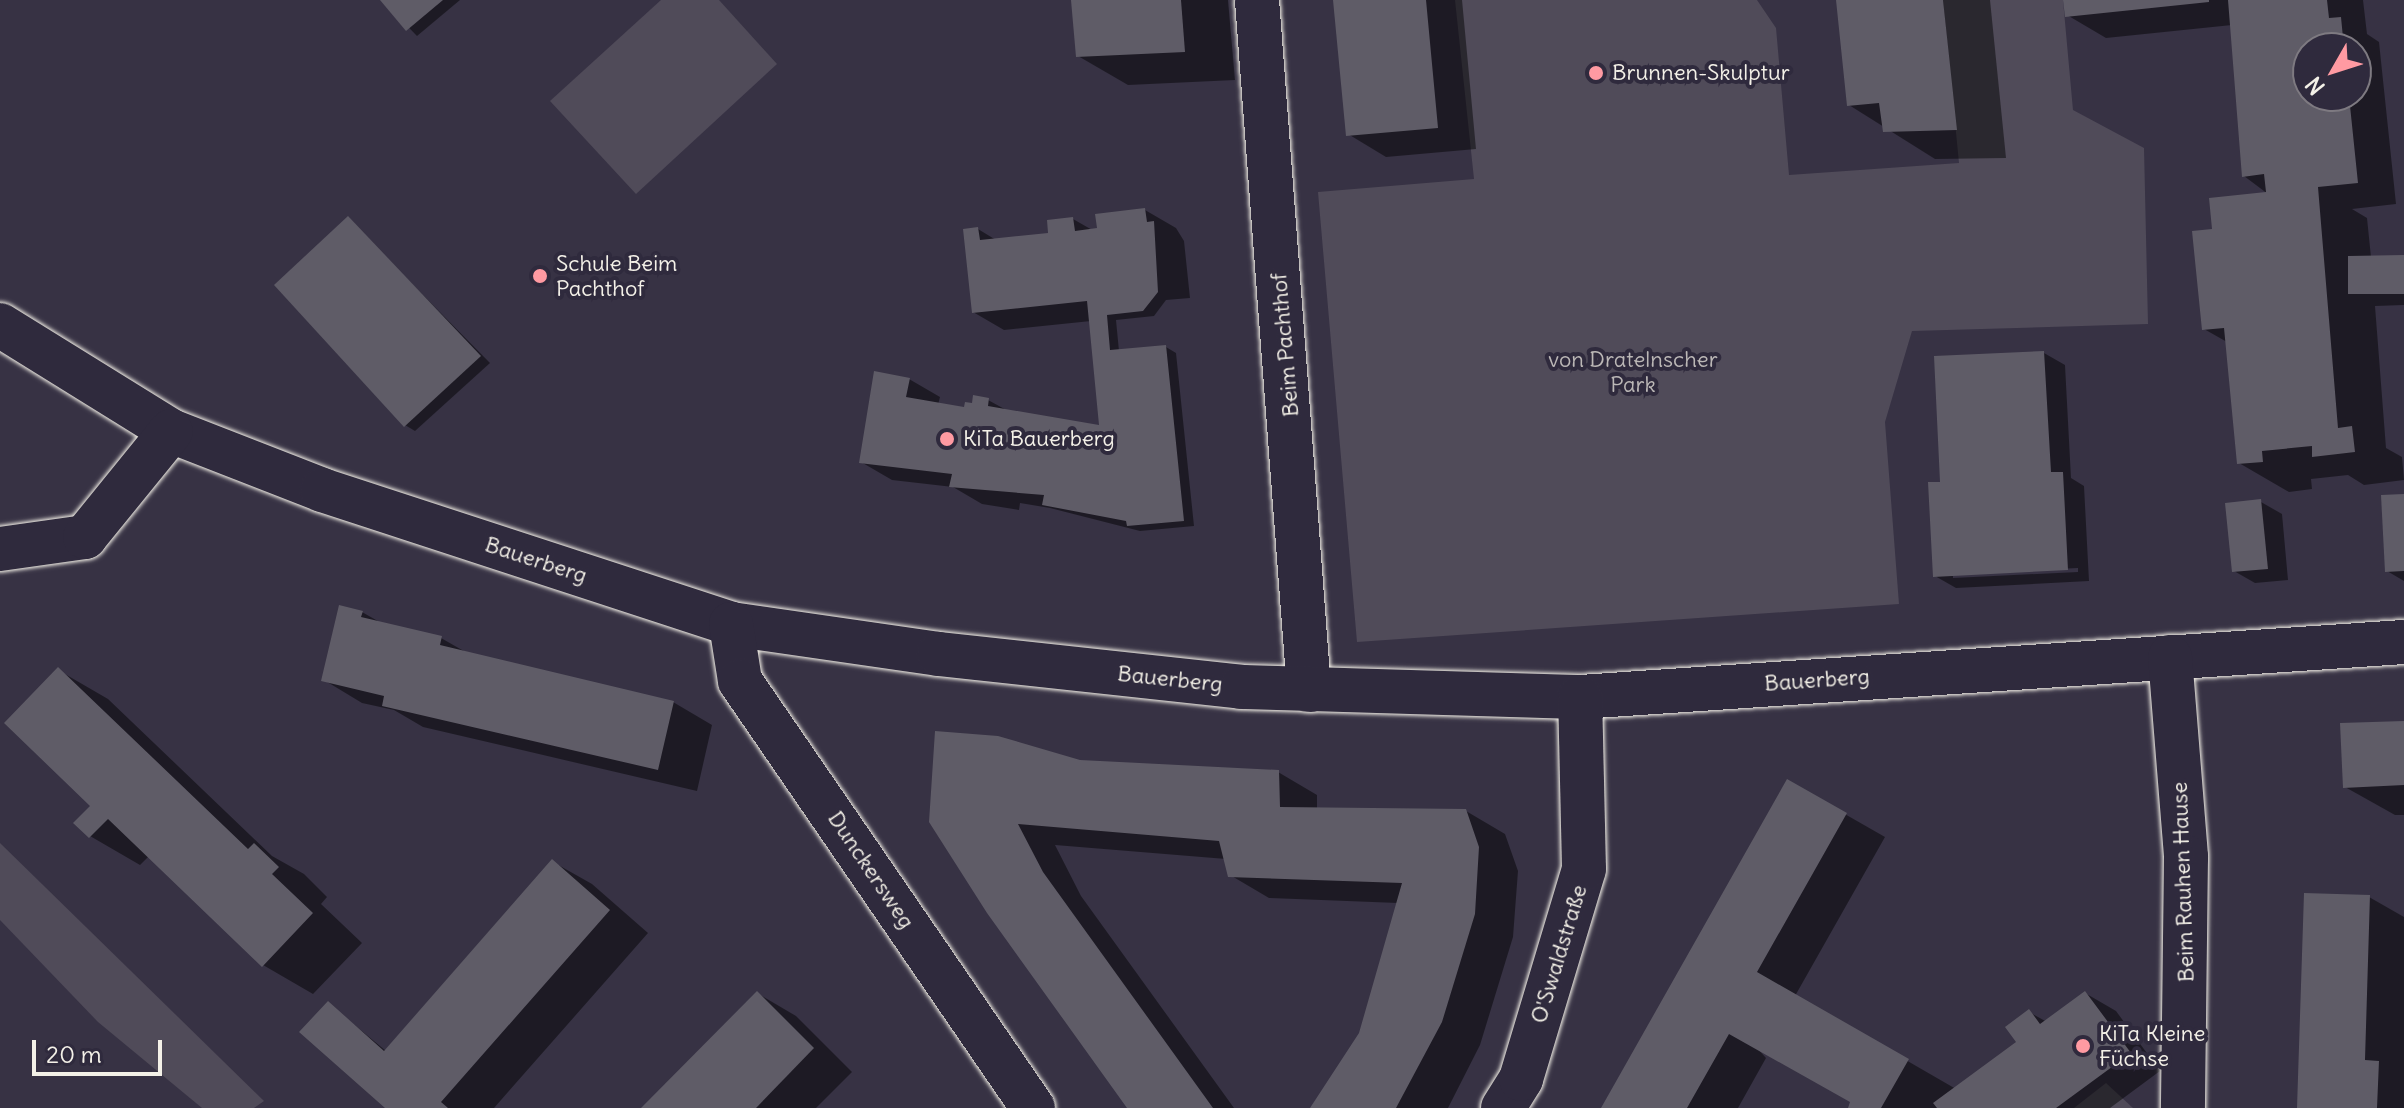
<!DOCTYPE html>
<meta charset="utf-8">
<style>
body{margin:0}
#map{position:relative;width:2404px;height:1108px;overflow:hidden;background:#373244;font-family:Delius,sans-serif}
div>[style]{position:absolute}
.green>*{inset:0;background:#504b59}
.shadow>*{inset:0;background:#0007}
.building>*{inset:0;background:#5f5c67}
.roads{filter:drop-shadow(0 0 2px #f4f1e8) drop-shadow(0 0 2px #f4f1e8)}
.minor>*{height:44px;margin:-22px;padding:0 22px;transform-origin:22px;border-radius:22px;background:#2f2a3d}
.dots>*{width:22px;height:22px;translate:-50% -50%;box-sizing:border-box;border:4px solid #2f2a3d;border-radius:50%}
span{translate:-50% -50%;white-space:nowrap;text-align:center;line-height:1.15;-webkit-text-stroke:8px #2f2a3d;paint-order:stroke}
.poi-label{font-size:22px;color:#f4f1e8}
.left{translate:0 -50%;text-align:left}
.street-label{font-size:22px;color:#f4f1e8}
.park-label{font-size:22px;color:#bbb7b6}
.north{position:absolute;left:2292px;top:32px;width:80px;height:80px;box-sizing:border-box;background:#2f2a3d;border:2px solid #7e7a81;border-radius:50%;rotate:231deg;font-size:22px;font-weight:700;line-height:32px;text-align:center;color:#f4f1e8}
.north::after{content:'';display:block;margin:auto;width:28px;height:36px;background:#ff9aa2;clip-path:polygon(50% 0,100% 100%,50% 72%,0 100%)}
.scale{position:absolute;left:32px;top:1040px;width:130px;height:36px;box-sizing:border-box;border:4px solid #f4f1e8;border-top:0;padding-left:10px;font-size:24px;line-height:28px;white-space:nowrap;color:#f4f1e8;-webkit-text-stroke:6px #2f2a3d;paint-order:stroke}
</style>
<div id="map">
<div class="green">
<i style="clip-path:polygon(661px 0,719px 0,777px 64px,636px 194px,550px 101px)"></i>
<i style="clip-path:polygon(1455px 0,1757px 0,1776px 28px,1789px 175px,1959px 163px,1943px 0,2063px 0,2073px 110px,2144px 148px,2148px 324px,1912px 331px,1885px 422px,1899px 604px,1357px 642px,1318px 192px,1474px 179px)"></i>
<i style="clip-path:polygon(0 843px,264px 1101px,254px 1108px,202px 1108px,98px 1022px,0 920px)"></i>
<i style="clip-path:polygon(2106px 1083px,2133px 1108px,2074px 1108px)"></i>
</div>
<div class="shadow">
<i style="clip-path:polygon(382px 0,460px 0,417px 36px)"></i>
<i style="clip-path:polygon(1073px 0,1228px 0,1235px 80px,1128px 85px,1078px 56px)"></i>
<i style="clip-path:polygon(1335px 0,1462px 0,1476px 149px,1386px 157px,1348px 134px)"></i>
<i style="clip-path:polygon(1841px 0,1990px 0,2006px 158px,1935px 159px,1849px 105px)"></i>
<i style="clip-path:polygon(evenodd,2065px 0,2363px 0,2367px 34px,2379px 42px,2396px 204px,2352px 209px,2367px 218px,2371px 257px,2404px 257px,2404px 305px,2375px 306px,2386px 448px,2402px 457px,2404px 480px,2364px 485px,2348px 475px,2311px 479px,2312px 489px,2289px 492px,2239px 463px,2227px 342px,2204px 329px,2214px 231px,2268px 194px,2244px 176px,2232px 25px,2106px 38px,2067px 15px,2065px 0,2308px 48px,2356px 48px,2356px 96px,2308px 96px,2308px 48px)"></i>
<i style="clip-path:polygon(1145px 210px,1176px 228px,1184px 241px,1190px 298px,1166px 300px,1154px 316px,1116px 320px,1119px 351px,1166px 347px,1176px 353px,1194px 526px,1140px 531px,1050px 508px,1020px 503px,1019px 510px,982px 504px,953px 487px,892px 480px,861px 462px,909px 379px,940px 397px,938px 405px,966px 409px,988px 400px,1010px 412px,1102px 427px,1091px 321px,1004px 330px,973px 312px,978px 229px,996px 240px,1050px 234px,1073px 219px,1094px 231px)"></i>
<i style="clip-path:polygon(348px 219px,490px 363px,415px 431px,405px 425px)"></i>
<i style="clip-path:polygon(evenodd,2044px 353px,2065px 365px,2071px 478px,2084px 486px,2089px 581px,1956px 588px,1935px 576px,1943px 484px,2044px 353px,2078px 568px,2078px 572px,1953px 578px,1953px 574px,2078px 568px)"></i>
<i style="clip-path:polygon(2404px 496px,2404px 581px,2387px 571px)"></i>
<i style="clip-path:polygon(2261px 502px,2282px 514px,2288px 580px,2255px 583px,2234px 571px)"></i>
<i style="clip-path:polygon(362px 612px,383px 624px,441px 638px,469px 654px,673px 702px,712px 725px,697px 791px,423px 727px,394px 710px,362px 703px,324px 680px)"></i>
<i style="clip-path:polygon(58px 670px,108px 699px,272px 856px,304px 874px,327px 897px,321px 904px,362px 943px,313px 994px,263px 965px,149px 856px,140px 865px,90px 836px,93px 806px)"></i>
<i style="clip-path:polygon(2404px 723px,2404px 815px,2395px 815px,2345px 787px)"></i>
<i style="clip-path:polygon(1080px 762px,1278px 772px,1317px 795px,1317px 809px,1466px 811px,1505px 834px,1518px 871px,1513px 937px,1480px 1045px,1448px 1108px,1313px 1108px,1361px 1034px,1398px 903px,1269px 898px,1230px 875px,1226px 859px,1055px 845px,1081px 896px,1234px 1108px,1128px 1108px,931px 821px)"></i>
<i style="clip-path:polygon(1787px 781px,1885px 837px,1795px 996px,1956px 1089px,2019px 1042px,2029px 1012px,2047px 1022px,2085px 993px,2116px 1011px,2160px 1071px,2110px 1108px,1850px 1108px,1852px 1102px,1757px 1048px,1766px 1058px,1738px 1108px,1603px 1108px)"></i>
<i style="clip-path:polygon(553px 862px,592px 884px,648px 933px,494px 1108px,388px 1108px,328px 1003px,386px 1051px)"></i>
<i style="clip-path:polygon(2369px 897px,2404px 917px,2404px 1108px,2300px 1108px)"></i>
<i style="clip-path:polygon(757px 993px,796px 1016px,852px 1072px,816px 1108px,644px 1108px)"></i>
</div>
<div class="building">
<i style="clip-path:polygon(380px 0,443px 0,406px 31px)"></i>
<i style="clip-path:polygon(1071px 0,1181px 0,1185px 52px,1076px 57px)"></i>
<i style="clip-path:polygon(1333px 0,1426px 0,1438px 128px,1346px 136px)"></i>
<i style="clip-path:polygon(1836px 0,1943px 0,1957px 130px,1883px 132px,1879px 103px,1847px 106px)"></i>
<i style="clip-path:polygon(2063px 0,2209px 0,2209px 2px,2065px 17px)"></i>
<i style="clip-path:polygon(2228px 0,2327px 0,2329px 18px,2341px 17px,2344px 48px,2308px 48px,2308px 96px,2349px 96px,2358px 183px,2318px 187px,2338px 428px,2352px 426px,2355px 452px,2312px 457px,2312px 446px,2262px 451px,2263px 462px,2237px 464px,2224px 328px,2202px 330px,2192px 231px,2212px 229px,2209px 198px,2266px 192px,2264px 174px,2242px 177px)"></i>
<i style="clip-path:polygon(1145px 208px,1147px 222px,1154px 221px,1158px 292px,1143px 311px,1107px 315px,1110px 350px,1166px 345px,1184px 521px,1127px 526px,1126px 521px,1042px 505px,1044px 495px,949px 487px,952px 474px,859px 463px,874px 371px,910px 378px,906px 397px,964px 407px,965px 402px,972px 403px,973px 395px,989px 398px,988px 406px,1099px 425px,1087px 301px,972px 313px,963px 229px,978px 227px,980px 240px,1048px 233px,1047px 220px,1073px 217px,1075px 231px,1097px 228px,1095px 214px)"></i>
<i style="clip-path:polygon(348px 216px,481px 356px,404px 427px,274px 285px)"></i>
<i style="clip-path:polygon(2404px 255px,2404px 294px,2348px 294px,2348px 256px)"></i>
<i style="clip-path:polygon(2044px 351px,2051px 472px,2063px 472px,2068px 570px,1933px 577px,1928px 482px,1940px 482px,1934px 356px)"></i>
<i style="clip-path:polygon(2404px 494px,2404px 571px,2385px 572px,2381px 495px)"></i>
<i style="clip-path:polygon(2261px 499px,2268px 569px,2232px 572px,2225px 503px)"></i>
<i style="clip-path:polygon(339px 605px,363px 611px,361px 617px,442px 636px,440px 645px,674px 701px,658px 770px,382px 706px,384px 696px,321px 681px)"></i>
<i style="clip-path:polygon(58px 667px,248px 849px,254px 843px,279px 867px,272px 874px,313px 913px,262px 967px,108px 819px,89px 838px,73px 823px,90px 806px,4px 723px)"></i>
<i style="clip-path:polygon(2404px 721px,2404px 785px,2343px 788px,2340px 723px)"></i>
<i style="clip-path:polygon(935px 731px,998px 736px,1080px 760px,1279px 770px,1280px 807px,1466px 809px,1479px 847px,1475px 914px,1442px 1022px,1396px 1108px,1310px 1108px,1359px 1033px,1402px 883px,1228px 877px,1219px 841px,1018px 824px,1043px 872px,1213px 1108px,1127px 1108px,987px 913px,929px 822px)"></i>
<i style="clip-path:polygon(1787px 779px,1847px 813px,1757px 972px,1909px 1059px,1881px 1108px,1848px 1108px,1850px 1102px,1729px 1034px,1687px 1108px,1601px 1108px)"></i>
<i style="clip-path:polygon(552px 859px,610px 910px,441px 1102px,448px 1108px,385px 1108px,299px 1032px,328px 1001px,384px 1051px)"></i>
<i style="clip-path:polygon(2304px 893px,2370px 895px,2365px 1060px,2379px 1061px,2377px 1108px,2297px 1108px)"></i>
<i style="clip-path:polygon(757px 991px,814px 1048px,756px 1108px,641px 1108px)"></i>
<i style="clip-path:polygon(2085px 991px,2131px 1053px,2056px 1108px,1937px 1108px,1933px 1103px,2016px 1042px,2005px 1027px,2029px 1009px,2040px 1024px)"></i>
</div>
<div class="roads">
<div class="minor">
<i style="left:1257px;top:0;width:692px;rotate:85.69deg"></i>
<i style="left:0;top:325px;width:201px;rotate:31.8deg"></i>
<i style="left:171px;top:431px;width:162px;rotate:21.3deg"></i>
<i style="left:322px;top:490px;width:430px;rotate:18.1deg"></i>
<i style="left:731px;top:624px;width:210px;rotate:8.2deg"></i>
<i style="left:939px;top:654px;width:304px;rotate:6.2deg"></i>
<i style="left:1241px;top:687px;width:339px;rotate:1.7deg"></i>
<i style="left:1580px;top:697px;width:826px;rotate:-3.82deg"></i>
<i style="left:0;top:549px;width:86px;rotate:-8deg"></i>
<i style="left:85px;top:537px;width:136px;rotate:-50.9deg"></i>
<i style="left:731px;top:624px;width:58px;rotate:81deg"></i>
<i style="left:740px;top:681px;width:518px;rotate:55.54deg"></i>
<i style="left:2170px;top:657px;width:201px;rotate:85.4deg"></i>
<i style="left:2186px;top:857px;width:251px;rotate:90.7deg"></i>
<i style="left:1503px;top:1108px;width:34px;rotate:-58deg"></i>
<i style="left:1521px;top:1079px;width:219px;rotate:-73.3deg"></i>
<i style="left:1584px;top:869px;width:172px;rotate:-91.3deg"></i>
</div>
</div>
<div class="dots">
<i style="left:1596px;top:73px;background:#ff9aa2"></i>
<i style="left:540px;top:276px;background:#ff9aa2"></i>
<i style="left:947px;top:439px;background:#ff9aa2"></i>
<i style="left:2083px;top:1046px;background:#ff9aa2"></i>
</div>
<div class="poi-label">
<span class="left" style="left:1612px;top:73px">Brunnen-Skulptur</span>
<span class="left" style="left:556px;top:276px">Schule Beim<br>Pachthof</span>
<span class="left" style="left:963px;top:439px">KiTa Bauerberg</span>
<span class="left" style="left:2099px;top:1046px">KiTa Kleine<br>Füchse</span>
</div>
<div class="street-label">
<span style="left:1285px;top:345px;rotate:-95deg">Beim Pachthof</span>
<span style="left:536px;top:560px;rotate:18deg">Bauerberg</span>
<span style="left:1170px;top:679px;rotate:6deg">Bauerberg</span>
<span style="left:1817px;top:680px;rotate:-4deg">Bauerberg</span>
<span style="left:871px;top:870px;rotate:56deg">Dunckersweg</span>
<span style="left:2183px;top:882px;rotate:-92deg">Beim Rauhen Hause</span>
<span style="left:1559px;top:954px;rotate:-73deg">O'Swaldstraße</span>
</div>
<div class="park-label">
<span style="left:1633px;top:372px">von Dratelnscher<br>Park</span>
</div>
<div class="north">N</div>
<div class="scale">20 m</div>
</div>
